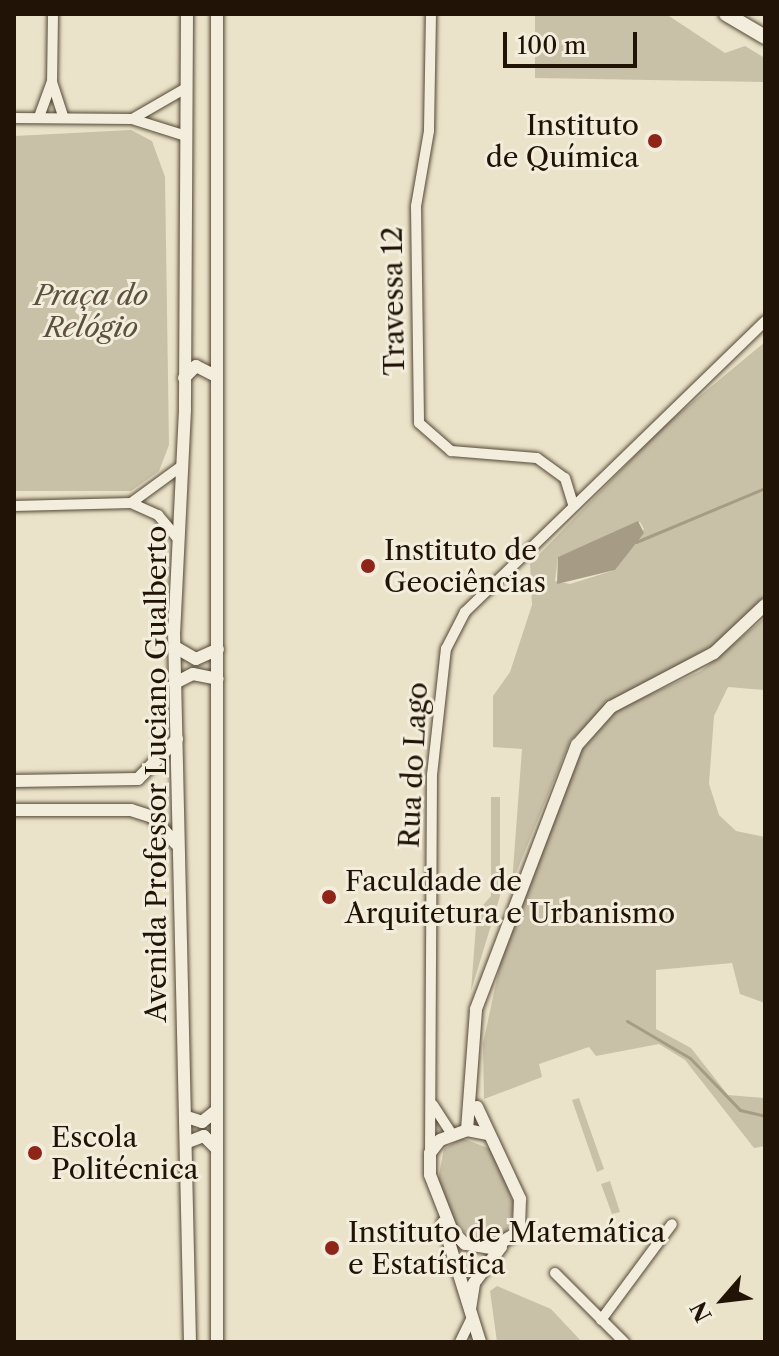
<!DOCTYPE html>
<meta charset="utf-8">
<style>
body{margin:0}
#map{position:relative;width:779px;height:1356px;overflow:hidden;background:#ebe3c9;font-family:"Libre Caslon Text",serif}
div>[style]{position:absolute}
.green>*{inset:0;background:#c9c0a8}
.water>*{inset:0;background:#a69c86}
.stream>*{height:3px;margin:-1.5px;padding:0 1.5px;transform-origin:1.5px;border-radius:1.5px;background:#a69c86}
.roads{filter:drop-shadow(0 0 2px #544736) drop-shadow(0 0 2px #544736)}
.minor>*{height:10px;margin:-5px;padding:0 5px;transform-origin:5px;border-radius:5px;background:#f2eddc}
.tertiary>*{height:12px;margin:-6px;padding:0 6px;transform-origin:6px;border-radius:6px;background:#f2eddc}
.secondary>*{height:14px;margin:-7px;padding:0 7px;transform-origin:7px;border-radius:7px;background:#f2eddc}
.dots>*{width:22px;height:22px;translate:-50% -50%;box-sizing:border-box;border:4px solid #f2eddc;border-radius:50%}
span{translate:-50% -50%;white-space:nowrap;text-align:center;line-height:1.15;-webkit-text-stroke:6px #f2eddc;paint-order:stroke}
.poi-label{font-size:28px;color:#211305}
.right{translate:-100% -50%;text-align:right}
.left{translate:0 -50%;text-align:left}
.park-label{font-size:28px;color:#5c503e;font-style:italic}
.street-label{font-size:28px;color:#211305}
.frame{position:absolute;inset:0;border:16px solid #211305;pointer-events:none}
.north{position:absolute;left:683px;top:1260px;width:80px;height:80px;-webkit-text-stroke:6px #f2eddc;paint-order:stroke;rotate:242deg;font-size:22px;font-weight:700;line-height:32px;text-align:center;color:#211305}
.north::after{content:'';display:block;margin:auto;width:28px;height:36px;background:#211305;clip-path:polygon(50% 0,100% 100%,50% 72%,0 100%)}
.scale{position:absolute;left:503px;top:32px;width:134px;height:36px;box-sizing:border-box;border:4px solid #211305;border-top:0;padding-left:10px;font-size:24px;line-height:28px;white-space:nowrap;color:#211305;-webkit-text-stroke:6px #f2eddc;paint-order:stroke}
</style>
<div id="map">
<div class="green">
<i style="clip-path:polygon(535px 14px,666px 14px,725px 53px,745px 46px,765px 58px,765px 178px,763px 82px,535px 78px)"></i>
<i style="clip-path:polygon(131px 130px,152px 141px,165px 177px,169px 445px,159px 471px,131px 491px,14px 491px,14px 136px)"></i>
<i style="clip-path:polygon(evenodd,765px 342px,765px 596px,716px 644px,609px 703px,570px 741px,512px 883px,522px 749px,493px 747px,493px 696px,510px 672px,532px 605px,530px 564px,665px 425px,765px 342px,640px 522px,644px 529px,615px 570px,570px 584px,555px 581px,558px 557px,640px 522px)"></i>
<i style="clip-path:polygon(765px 618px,765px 690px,728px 687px,714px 716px,709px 784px,719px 815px,736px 831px,765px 837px,765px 1003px,740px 994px,732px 963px,656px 970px,656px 1029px,691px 1048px,728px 1095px,765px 1098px,765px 1146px,754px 1148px,685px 1060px,659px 1044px,596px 1056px,589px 1047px,539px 1064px,542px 1077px,484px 1099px,483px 1044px,503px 950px,579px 753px,618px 709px,701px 671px)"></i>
<i style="clip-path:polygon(491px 797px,500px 797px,500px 896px,471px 991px,477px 912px,491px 896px)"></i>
<i style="clip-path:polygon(579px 1098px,604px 1169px,597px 1172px,572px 1100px)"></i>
<i style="clip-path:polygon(462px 1138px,493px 1150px,515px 1206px,506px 1234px,488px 1242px,454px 1227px,438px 1180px,444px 1149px)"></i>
<i style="clip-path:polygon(610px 1181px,620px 1212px,612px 1214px,601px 1184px)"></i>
<i style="clip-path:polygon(497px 1286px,551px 1309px,582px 1342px,497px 1342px,490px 1291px)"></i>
</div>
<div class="water">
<i style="clip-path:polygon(638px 521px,644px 533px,615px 570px,557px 584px,558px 557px)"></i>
</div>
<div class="stream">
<i style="left:636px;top:542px;width:140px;rotate:-22.7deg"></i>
<i style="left:627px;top:1021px;width:73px;rotate:30.4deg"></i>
<i style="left:690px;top:1058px;width:72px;rotate:46.1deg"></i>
<i style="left:740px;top:1110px;width:26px;rotate:13deg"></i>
</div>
<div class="roads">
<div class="minor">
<i style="left:53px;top:14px;width:68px;rotate:90.8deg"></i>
<i style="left:52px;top:82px;width:36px;rotate:72deg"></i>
<i style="left:431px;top:14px;width:117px;rotate:91deg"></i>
<i style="left:429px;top:131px;width:76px;rotate:99.8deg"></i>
<i style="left:416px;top:206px;width:217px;rotate:89.2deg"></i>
<i style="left:419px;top:423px;width:43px;rotate:41.2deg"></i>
<i style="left:451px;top:451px;width:86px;rotate:4.7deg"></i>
<i style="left:537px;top:458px;width:34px;rotate:36deg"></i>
<i style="left:565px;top:478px;width:28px;rotate:73deg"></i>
<i style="left:39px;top:117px;width:37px;rotate:-70deg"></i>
<i style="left:14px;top:118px;width:118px;rotate:0.5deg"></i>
<i style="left:132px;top:119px;width:57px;rotate:17.5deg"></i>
<i style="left:134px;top:118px;width:60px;rotate:-30deg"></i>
<i style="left:131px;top:503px;width:64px;rotate:-36.2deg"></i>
<i style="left:14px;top:506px;width:117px;rotate:-1.5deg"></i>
<i style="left:131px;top:503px;width:30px;rotate:24deg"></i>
<i style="left:158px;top:515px;width:30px;rotate:50deg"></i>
<i style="left:433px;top:1105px;width:33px;rotate:57deg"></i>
<i style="left:430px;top:1153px;width:378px;rotate:-89.7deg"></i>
<i style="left:432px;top:775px;width:127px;rotate:-83.7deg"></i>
<i style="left:446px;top:649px;width:42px;rotate:-62.8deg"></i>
<i style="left:465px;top:612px;width:418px;rotate:-44.1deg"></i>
<i style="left:555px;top:1273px;width:98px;rotate:45deg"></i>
<i style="left:601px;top:1320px;width:119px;rotate:-53.5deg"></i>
<i style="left:460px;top:1342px;width:25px;rotate:-64deg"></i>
</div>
<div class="tertiary">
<i style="left:187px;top:14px;width:396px;rotate:90.3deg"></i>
<i style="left:185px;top:410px;width:222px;rotate:92.8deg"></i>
<i style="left:174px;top:632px;width:710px;rotate:88.71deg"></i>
<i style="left:217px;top:14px;width:1328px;rotate:90deg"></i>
<i style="left:184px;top:378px;width:17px;rotate:-45deg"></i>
<i style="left:196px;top:366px;width:22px;rotate:27deg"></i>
<i style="left:175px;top:647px;width:24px;rotate:30deg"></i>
<i style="left:196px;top:659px;width:24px;rotate:-24deg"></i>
<i style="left:175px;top:683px;width:20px;rotate:-27deg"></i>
<i style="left:193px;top:674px;width:25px;rotate:11deg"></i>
<i style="left:14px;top:781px;width:124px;rotate:-0.9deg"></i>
<i style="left:138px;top:779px;width:56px;rotate:-45.7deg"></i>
<i style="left:14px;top:810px;width:117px"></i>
<i style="left:131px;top:810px;width:22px;rotate:18deg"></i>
<i style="left:152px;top:817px;width:36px;rotate:48deg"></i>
<i style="left:477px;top:1107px;width:102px;rotate:64.9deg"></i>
<i style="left:520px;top:1199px;width:33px;rotate:92deg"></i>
<i style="left:519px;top:1232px;width:32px;rotate:150deg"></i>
<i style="left:491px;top:1248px;width:26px;rotate:-171deg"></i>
<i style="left:465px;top:1244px;width:18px;rotate:-135deg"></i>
<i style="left:452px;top:1231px;width:60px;rotate:-111.4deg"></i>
<i style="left:430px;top:1175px;width:22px;rotate:-90deg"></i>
<i style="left:430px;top:1153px;width:16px;rotate:-52deg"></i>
<i style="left:440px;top:1140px;width:29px;rotate:-20deg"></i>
<i style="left:467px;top:1130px;width:20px;rotate:11deg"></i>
<i style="left:187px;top:1117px;width:16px;rotate:18deg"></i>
<i style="left:202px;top:1122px;width:19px;rotate:-39deg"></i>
<i style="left:467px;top:1130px;width:121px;rotate:-85.7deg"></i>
<i style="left:476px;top:1009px;width:283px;rotate:-69.1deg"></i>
<i style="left:577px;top:745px;width:51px;rotate:-48.2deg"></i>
<i style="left:611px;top:707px;width:116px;rotate:-27.7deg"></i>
<i style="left:714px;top:653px;width:70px;rotate:-43.3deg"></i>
<i style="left:188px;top:1142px;width:17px;rotate:-21deg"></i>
<i style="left:204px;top:1136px;width:18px;rotate:45deg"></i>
<i style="left:443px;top:1223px;width:125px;rotate:72.7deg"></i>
<i style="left:470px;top:1309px;width:26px;rotate:-81deg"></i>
<i style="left:474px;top:1283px;width:45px;rotate:-53.1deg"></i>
</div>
<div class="secondary">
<i style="left:726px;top:14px;width:45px;rotate:30.5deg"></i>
</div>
</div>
<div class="dots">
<i style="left:655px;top:141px;background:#8f2418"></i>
<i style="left:368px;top:566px;background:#8f2418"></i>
<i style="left:329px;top:897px;background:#8f2418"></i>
<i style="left:35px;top:1153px;background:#8f2418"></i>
<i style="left:332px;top:1248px;background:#8f2418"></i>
</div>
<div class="poi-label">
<span class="right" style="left:639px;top:141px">Instituto<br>de Química</span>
<span class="left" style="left:384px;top:566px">Instituto de<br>Geociências</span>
<span class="left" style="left:345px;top:897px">Faculdade de<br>Arquitetura e Urbanismo</span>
<span class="left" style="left:51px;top:1153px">Escola<br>Politécnica</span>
<span class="left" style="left:348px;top:1248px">Instituto de Matemática<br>e Estatística</span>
</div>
<div class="park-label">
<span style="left:91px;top:311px">Praça do<br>Relógio</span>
</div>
<div class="street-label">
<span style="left:393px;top:301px;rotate:-91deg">Travessa 12</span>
<span style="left:413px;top:765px;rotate:-87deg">Rua do Lago</span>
<span style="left:156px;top:774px;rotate:-90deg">Avenida Professor Luciano Gualberto</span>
</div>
<div class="frame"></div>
<div class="north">N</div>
<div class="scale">100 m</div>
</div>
